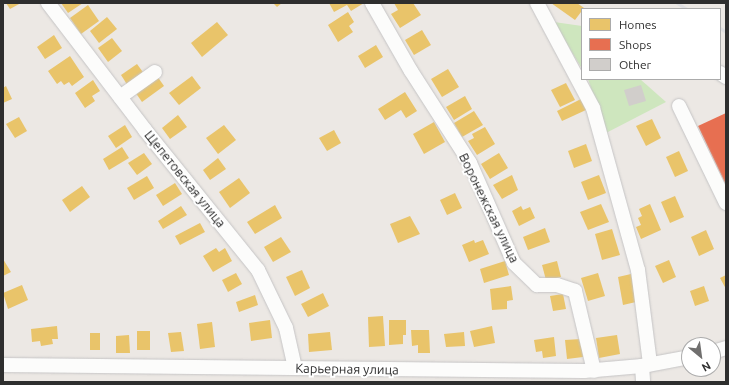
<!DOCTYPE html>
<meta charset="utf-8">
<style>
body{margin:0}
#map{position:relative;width:729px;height:385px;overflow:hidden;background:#ece8e4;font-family:Ubuntu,sans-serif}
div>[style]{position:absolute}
.green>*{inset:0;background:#cee6be}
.homes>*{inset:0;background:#e9c46a}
.shops>*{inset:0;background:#e76f51}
.building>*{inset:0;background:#d1cecb}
.roads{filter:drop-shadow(0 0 1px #c5c4c5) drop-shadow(0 0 1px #c5c4c5)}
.minor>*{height:14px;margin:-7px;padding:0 7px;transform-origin:7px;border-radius:7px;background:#fcfcfb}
.rail>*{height:3px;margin:-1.5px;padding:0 1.5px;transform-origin:1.5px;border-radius:1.5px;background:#dfdfe1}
span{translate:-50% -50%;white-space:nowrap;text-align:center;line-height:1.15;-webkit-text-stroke:4px #fff;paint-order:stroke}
.street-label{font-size:13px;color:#2e2e2e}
.frame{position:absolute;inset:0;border:4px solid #2e2e2e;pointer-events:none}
.legend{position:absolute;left:581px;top:8px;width:140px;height:72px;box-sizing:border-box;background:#fff;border:1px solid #ababab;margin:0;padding:5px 7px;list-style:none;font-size:12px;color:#2e2e2e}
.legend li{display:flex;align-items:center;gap:8px;height:20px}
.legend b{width:20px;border:1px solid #ababab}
.north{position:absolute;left:681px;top:337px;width:40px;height:40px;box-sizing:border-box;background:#fff;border:1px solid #ababab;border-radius:50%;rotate:151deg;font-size:11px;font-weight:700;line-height:16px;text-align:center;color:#2e2e2e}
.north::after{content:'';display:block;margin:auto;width:14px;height:18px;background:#706f6e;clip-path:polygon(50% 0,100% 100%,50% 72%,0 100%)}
</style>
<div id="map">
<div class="green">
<i style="clip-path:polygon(554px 22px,582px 26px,582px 69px)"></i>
<i style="clip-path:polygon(588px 79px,640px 79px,666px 102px,606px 133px)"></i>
</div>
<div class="homes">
<i style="clip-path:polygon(6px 3px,21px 3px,10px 9px)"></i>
<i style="clip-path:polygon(61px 3px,83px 3px,68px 13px)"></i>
<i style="clip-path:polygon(273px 3px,282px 3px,277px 7px)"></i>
<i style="clip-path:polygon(329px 3px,364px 3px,351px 11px,347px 5px,334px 12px)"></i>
<i style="clip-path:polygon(394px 3px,413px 3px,421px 15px,400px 28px,391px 14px,398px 10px)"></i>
<i style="clip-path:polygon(551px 3px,577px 3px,584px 8px,575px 20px)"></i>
<i style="clip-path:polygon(88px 5px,99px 21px,81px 34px,70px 18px)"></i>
<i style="clip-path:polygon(348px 12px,354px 22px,349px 26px,353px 32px,338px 42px,328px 25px)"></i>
<i style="clip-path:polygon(107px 17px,117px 29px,99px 43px,90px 31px)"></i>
<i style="clip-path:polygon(217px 22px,228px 35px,202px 57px,191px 43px)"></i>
<i style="clip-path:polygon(422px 30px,431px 45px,414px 55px,405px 40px)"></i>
<i style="clip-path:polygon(54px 35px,62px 48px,45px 59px,37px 47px)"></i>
<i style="clip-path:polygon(112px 38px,122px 51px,108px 62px,98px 48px)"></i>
<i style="clip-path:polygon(376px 45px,383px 57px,365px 68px,358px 56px)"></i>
<i style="clip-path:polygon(70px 56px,84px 77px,72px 86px,69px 82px,64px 85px,61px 81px,57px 84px,48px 71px)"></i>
<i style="clip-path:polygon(137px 64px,145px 75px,128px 86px,121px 75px)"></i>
<i style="clip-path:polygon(448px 69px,459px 87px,442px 97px,431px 79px)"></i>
<i style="clip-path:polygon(157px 76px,164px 86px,142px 102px,133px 89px)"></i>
<i style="clip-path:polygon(192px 76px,201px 88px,179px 105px,169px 93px)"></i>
<i style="clip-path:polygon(93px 80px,100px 91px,92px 96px,95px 101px,85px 108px,75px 93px)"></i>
<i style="clip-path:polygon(566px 83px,575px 100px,560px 107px,551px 90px)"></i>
<i style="clip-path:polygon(6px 86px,12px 99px,3px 103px,3px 88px)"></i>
<i style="clip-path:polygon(405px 92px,417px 111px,406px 118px,401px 110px,385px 120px,378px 109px)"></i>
<i style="clip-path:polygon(465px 96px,472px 109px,454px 120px,446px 107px)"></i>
<i style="clip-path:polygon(581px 99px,586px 110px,562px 121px,557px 111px)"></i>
<i style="clip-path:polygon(474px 111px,483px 125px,462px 137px,454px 123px)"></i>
<i style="clip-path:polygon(178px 115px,187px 127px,170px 139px,162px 128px)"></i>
<i style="clip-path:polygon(19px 117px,27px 131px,15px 138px,6px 124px)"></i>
<i style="clip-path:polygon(652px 119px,661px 138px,646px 146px,636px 126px)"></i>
<i style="clip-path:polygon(434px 122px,445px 142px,424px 154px,413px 134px)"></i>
<i style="clip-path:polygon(125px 125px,132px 137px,116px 148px,108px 136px)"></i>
<i style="clip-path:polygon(224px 125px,236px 140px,218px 154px,206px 138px)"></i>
<i style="clip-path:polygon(485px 127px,495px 144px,477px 155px,468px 141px,474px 138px,472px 134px)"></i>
<i style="clip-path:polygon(334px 130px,341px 143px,327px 151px,319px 138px)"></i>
<i style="clip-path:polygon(586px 144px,592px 161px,574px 168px,568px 151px)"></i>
<i style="clip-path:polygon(122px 147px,129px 158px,109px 170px,103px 159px)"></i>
<i style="clip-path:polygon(679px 151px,688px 171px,675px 177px,666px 157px)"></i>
<i style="clip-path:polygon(144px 153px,152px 164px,137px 175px,128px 163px)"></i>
<i style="clip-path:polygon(499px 153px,508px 168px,490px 179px,481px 164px)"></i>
<i style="clip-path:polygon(218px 158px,226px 169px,210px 180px,203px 170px)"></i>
<i style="clip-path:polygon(512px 175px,518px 190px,502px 199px,493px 185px)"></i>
<i style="clip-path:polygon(599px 175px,606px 193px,588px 200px,581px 182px)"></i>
<i style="clip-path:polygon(147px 176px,154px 188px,134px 200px,127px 188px)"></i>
<i style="clip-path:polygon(239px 178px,250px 193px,230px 208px,219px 192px)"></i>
<i style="clip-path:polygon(175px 183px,182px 194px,163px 206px,156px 195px)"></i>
<i style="clip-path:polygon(82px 186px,90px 197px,70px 212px,62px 200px)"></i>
<i style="clip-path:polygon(455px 193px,462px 208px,447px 215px,440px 200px)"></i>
<i style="clip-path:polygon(675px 196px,684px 217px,670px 223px,661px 202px)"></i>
<i style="clip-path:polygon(601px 204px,609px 222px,588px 230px,580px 212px)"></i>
<i style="clip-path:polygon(650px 204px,661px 230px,641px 239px,636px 227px,641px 225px,638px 218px,642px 216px,639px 209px)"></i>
<i style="clip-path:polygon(275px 205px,282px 218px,255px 234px,247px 222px)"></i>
<i style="clip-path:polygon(181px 206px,187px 215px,163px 229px,158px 221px)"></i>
<i style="clip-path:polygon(521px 206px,523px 210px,530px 207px,535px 218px,519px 226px,512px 211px)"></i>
<i style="clip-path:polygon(410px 216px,420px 234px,398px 243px,390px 224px)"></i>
<i style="clip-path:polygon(200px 223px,205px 232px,180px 245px,175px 236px)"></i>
<i style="clip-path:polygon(545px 228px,550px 242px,528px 250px,523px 237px)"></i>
<i style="clip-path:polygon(612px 229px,620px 255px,602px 260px,595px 234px)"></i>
<i style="clip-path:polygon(706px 230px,714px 249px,699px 256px,691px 237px)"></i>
<i style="clip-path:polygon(281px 237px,291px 252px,273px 262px,264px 247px)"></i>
<i style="clip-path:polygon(474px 240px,475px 243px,483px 240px,489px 254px,469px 262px,462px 245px)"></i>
<i style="clip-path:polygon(216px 248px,219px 252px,225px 248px,232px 261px,213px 272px,203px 256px)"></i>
<i style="clip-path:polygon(3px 259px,11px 272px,3px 276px)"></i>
<i style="clip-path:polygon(669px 260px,676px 277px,663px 283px,655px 266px)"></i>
<i style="clip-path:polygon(505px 261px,509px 275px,484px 283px,480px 269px)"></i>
<i style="clip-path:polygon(557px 261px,561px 277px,546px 280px,542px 265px)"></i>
<i style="clip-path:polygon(302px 270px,310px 288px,295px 296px,286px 277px)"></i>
<i style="clip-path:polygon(236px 273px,242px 284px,228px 292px,222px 280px)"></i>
<i style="clip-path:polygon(598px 273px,605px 296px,588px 301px,581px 278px)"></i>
<i style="clip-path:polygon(631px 274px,636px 302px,623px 305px,618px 277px)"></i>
<i style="clip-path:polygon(726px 275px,726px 289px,720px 278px)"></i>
<i style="clip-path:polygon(22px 285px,28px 300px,8px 309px,3px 293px)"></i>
<i style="clip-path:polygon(511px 286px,513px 300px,507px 301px,507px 309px,492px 310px,490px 289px)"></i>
<i style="clip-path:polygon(704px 286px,709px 301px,695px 306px,690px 291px)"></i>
<i style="clip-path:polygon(323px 293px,329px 306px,308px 317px,301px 304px)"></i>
<i style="clip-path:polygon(563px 294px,566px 309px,553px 311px,550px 296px)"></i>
<i style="clip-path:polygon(255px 295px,258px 305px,239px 312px,236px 302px)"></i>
<i style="clip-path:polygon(383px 316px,385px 346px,369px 347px,368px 317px)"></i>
<i style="clip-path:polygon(270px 320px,272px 338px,251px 341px,249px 323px)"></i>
<i style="clip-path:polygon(389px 320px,406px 320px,406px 335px,403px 335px,403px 344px,389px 345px)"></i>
<i style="clip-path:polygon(212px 322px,215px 347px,200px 349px,197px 324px)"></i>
<i style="clip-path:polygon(57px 326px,58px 339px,52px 339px,53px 344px,41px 346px,40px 341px,32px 342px,31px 329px)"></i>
<i style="clip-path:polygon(492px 326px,495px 343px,474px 347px,470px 331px)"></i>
<i style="clip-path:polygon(411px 330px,429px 330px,430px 353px,418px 353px,418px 345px,412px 346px)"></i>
<i style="clip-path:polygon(137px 331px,150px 331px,150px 350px,137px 350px)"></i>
<i style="clip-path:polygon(181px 332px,184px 351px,171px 352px,168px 333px)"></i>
<i style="clip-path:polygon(330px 332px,332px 350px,309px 352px,308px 334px)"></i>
<i style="clip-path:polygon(464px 332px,465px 346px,446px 347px,444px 334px)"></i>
<i style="clip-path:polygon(90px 333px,100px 333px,100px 350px,90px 350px)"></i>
<i style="clip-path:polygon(129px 335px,130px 353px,116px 353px,116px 336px)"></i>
<i style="clip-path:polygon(617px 335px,620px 354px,599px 358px,596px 338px)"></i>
<i style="clip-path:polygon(554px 337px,556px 356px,543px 358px,542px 351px,536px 352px,534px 340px)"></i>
<i style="clip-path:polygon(581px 339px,583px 357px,567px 359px,565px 340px)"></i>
</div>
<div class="shops">
<i style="clip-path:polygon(726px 113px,726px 185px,698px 126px)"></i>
</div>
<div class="building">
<i style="clip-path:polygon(641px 85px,646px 101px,629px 106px,624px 90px)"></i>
</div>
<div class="roads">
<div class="minor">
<i style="left:48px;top:3px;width:160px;rotate:52.6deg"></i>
<i style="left:145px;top:130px;width:180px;rotate:51.1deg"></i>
<i style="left:258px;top:270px;width:64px;rotate:64.2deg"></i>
<i style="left:286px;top:328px;width:41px;rotate:77.3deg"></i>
<i style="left:372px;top:3px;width:78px;rotate:60.2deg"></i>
<i style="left:411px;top:71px;width:109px;rotate:57.3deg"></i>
<i style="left:470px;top:163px;width:109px;rotate:66.3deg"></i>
<i style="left:514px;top:263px;width:32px;rotate:44deg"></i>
<i style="left:537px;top:285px;width:20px"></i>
<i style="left:557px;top:285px;width:19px;rotate:18deg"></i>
<i style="left:575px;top:291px;width:82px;rotate:76.6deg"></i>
<i style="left:537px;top:3px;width:119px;rotate:61.9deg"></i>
<i style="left:593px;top:108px;width:168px;rotate:74.5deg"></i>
<i style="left:638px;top:270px;width:95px;rotate:82.7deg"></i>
<i style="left:720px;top:73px;width:7px;rotate:34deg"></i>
<i style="left:120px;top:97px;width:43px;rotate:-35.5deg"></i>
<i style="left:679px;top:106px;width:108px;rotate:64.1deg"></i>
<i style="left:713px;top:352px;width:14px;rotate:-17deg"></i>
<i style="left:3px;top:365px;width:581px;rotate:0.59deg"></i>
<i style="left:584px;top:371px;width:58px;rotate:-4.9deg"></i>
<i style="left:642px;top:366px;width:48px;rotate:-10.8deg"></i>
<i style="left:642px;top:366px;width:16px;rotate:86deg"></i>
</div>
</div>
<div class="rail">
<i style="left:677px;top:3px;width:12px;rotate:31deg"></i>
<i style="left:720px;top:28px;width:7px;rotate:34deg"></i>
</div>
<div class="street-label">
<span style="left:185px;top:179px;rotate:51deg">Щепетовская улица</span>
<span style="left:489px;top:208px;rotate:64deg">Воронежская улица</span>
<span style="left:347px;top:369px;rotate:1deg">Карьерная улица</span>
</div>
<div class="frame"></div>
<ul class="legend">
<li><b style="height:11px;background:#e9c46a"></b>Homes</li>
<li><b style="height:11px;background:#e76f51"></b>Shops</li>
<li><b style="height:11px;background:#d1cecb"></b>Other</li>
</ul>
<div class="north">N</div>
</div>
